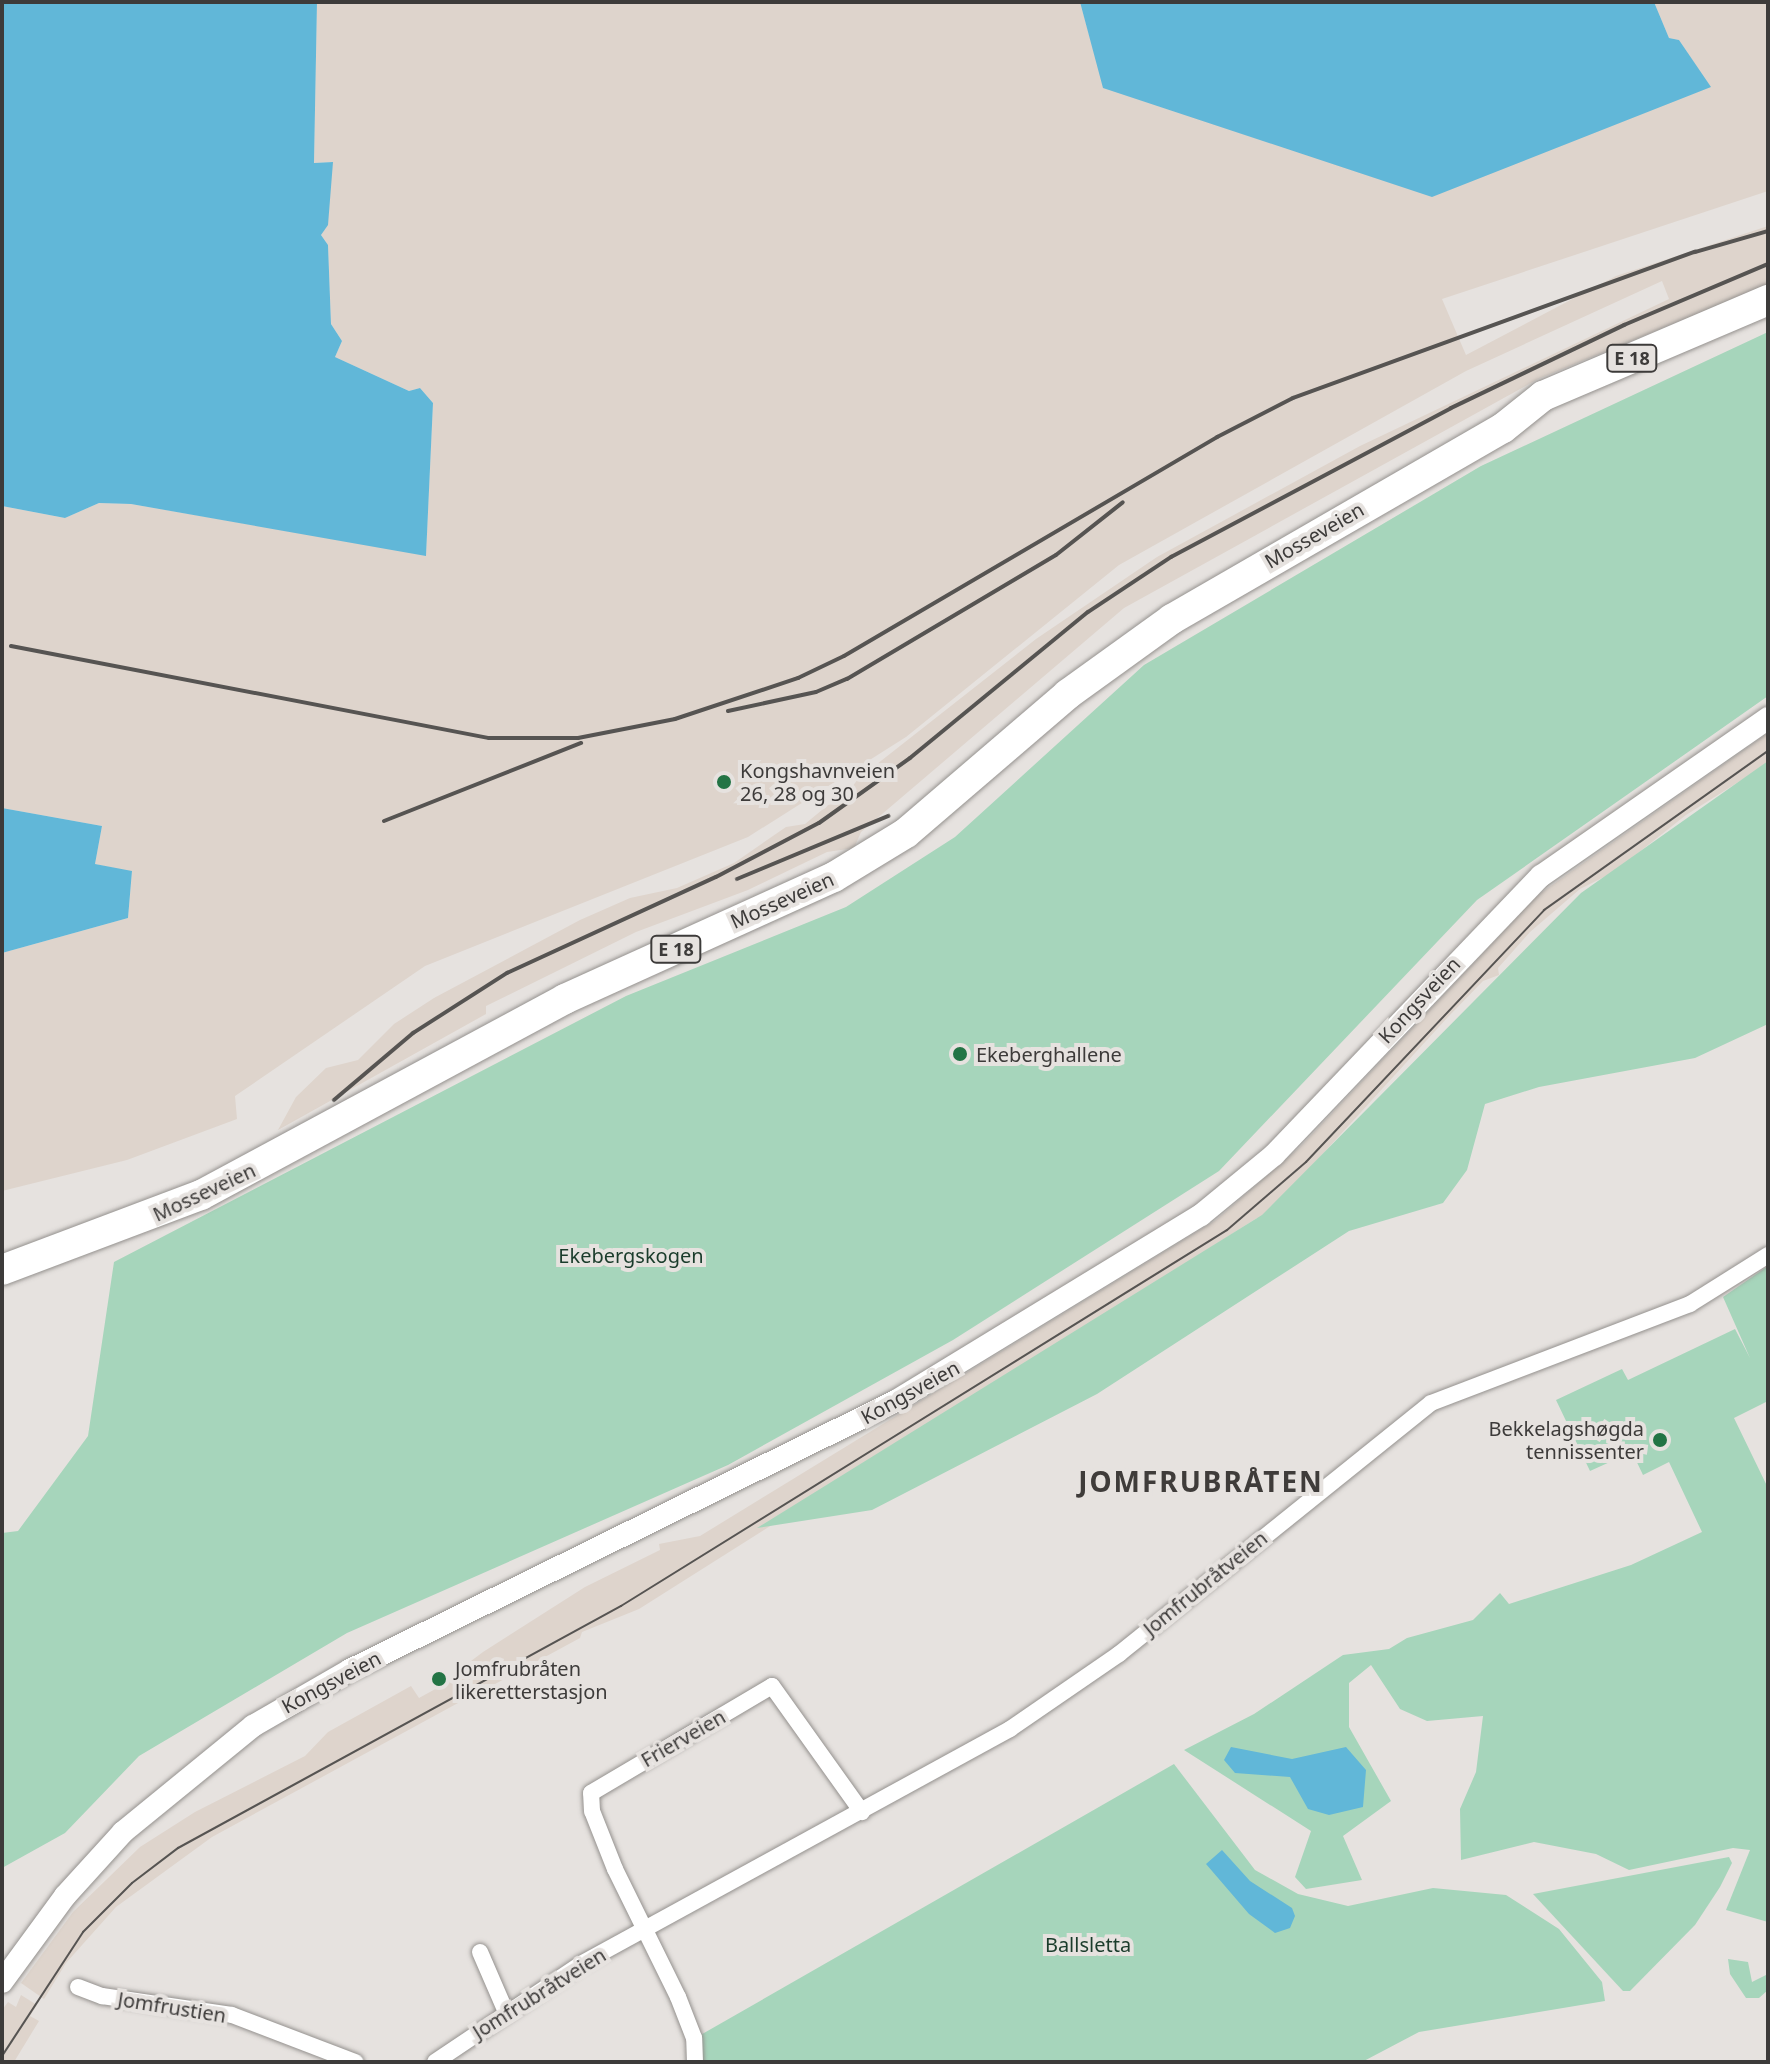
<!DOCTYPE html>
<meta charset="utf-8">
<style>
body{margin:0}
#map{position:relative;width:1770px;height:2064px;overflow:hidden;background:#e6e2df;font-family:"Noto Sans",sans-serif}
div>[style]{position:absolute}
.built>*{inset:0;background:#ded4cc}
.green>*{inset:0;background:#a6d5bb}
.water>*{inset:0;background:#61b7d8}
.roads{filter:drop-shadow(0 0 2px #94918e) drop-shadow(0 0 2px #94918e)}
.street>*{height:16px;margin:-8px;padding:0 8px;transform-origin:8px;border-radius:8px;background:#fff}
.secondary>*{height:22px;margin:-11px;padding:0 11px;transform-origin:11px;border-radius:11px;background:#fff}
.highway>*{height:30px;margin:-15px;padding:0 15px;transform-origin:15px;border-radius:15px;background:#fff}
.tram>*{height:2px;margin:-1px;padding:0 1px;transform-origin:1px;border-radius:1px;background:#565452}
.rail>*{height:4px;margin:-2px;padding:0 2px;transform-origin:2px;border-radius:2px;background:#565452}
.dots>*{width:22px;height:22px;translate:-50% -50%;box-sizing:border-box;border:4px solid #e6e2df;border-radius:50%}
span{translate:-50% -50%;white-space:nowrap;text-align:center;line-height:1.15;-webkit-text-stroke:8px #e6e2df;paint-order:stroke}
.shield-label span{padding:2px 6px;background:#e6e2df;border:2px solid;border-radius:6px;-webkit-text-stroke-width:0}
.shield-label{font-size:18px;color:#3d3b3a;font-weight:700}
.street-label{font-size:20px;color:#3d3b3a}
.poi-label{font-size:20px;color:#3d3b3a}
.left{translate:0 -50%;text-align:left}
.right{translate:-100% -50%;text-align:right}
.park-label{font-size:20px;color:#1a3c2b}
.district-label{font-size:28px;color:#3f3c3a;font-weight:700;letter-spacing:2px}
.frame{position:absolute;inset:0;border:4px solid #3d3b3a;pointer-events:none}
</style>
<div id="map">
<div class="built">
<i style="clip-path:polygon(317px 2px,1080px 2px,1104px 88px,1710px 87px,1679px 40px,1669px 38px,1654px 2px,1768px 2px,1768px 191px,1442px 299px,1466px 355px,1616px 276px,1768px 226px,1768px 285px,1538px 379px,1124px 608px,861px 832px,854px 848px,827px 852px,748px 890px,636px 932px,486px 1006px,486px 1014px,278px 1130px,296px 1097px,326px 1068px,358px 1060px,394px 1024px,434px 998px,580px 920px,630px 898px,677px 888px,734px 863px,786px 827px,805px 824px,828px 805px,840px 803px,858px 779px,1036px 639px,1157px 557px,1360px 446px,1669px 299px,1662px 281px,1466px 371px,1119px 565px,906px 737px,748px 837px,425px 966px,235px 1096px,237px 1119px,127px 1160px,2px 1191px,2px 953px,128px 918px,132px 872px,95px 864px,102px 826px,2px 808px,2px 506px,65px 518px,99px 503px,131px 504px,426px 555px,433px 403px,420px 388px,409px 391px,335px 357px,342px 341px,331px 324px,328px 245px,321px 235px,328px 218px,332px 162px,314px 163px)"></i>
<i style="clip-path:polygon(1768px 733px,1768px 761px,1759px 769px,1686px 815px,1614px 872px,1580px 889px,1530px 932px,1498px 968px,1499px 975px,1483px 981px,1447px 1018px,1264px 1218px,1257px 1218px,639px 1609px,582px 1632px,580px 1638px,495px 1684px,494px 1694px,458px 1703px,212px 1837px,116px 1907px,66px 1963px,44px 1999px,21px 1983px,73px 1912px,140px 1847px,195px 1812px,305px 1756px,328px 1732px,411px 1686px,419px 1698px,470px 1670px,467px 1664px,483px 1652px,585px 1587px,660px 1550px,659px 1544px,700px 1536px,1216px 1220px,1300px 1147px,1538px 895px)"></i>
<i style="clip-path:polygon(21px 1995px,37px 2005px,30px 2016px,39px 2021px,14px 2062px,2px 2062px,2px 2010px,8px 2002px,16px 2007px)"></i>
</div>
<div class="green">
<i style="clip-path:polygon(1768px 332px,1768px 696px,1477px 900px,1219px 1171px,953px 1340px,728px 1465px,347px 1633px,139px 1756px,65px 1833px,2px 1868px,2px 1533px,18px 1531px,88px 1436px,114px 1262px,626px 996px,846px 907px,955px 837px,1144px 665px,1481px 466px)"></i>
<i style="clip-path:polygon(1768px 761px,1768px 1024px,1695px 1058px,1539px 1087px,1485px 1104px,1467px 1170px,1443px 1203px,1349px 1231px,1097px 1394px,872px 1510px,757px 1528px,1262px 1215px,1581px 893px)"></i>
<i style="clip-path:polygon(1768px 1266px,1768px 1401px,1734px 1418px,1768px 1488px,1768px 1922px,1726px 1910px,1750px 1850px,1733px 1848px,1629px 1870px,1596px 1854px,1534px 1842px,1461px 1860px,1460px 1809px,1476px 1772px,1483px 1716px,1427px 1721px,1400px 1709px,1371px 1665px,1349px 1683px,1349px 1727px,1391px 1801px,1343px 1836px,1362px 1880px,1306px 1889px,1295px 1877px,1311px 1831px,1184px 1750px,1254px 1714px,1343px 1655px,1389px 1649px,1407px 1638px,1473px 1620px,1500px 1593px,1509px 1604px,1631px 1565px,1702px 1532px,1669px 1462px,1643px 1475px,1632px 1452px,1590px 1471px,1556px 1400px,1622px 1369px,1628px 1380px,1735px 1329px,1750px 1358px,1723px 1297px)"></i>
<i style="clip-path:polygon(1174px 1764px,1255px 1870px,1298px 1894px,1348px 1906px,1433px 1888px,1506px 1895px,1559px 1929px,1602px 1982px,1605px 2001px,1419px 2032px,1362px 2062px,695px 2062px,697px 2037px)"></i>
<i style="clip-path:polygon(1729px 1857px,1732px 1863px,1720px 1887px,1695px 1925px,1630px 1991px,1623px 1991px,1533px 1894px)"></i>
<i style="clip-path:polygon(1728px 1959px,1748px 1962px,1752px 1982px,1768px 1974px,1768px 1990px,1759px 1998px,1746px 1998px,1730px 1974px)"></i>
</div>
<div class="water">
<i style="clip-path:polygon(2px 2px,317px 2px,314px 163px,333px 162px,328px 225px,321px 235px,328px 245px,331px 324px,342px 341px,335px 357px,409px 391px,420px 388px,433px 403px,426px 556px,131px 504px,99px 503px,65px 518px,2px 506px)"></i>
<i style="clip-path:polygon(1080px 2px,1654px 2px,1669px 38px,1679px 40px,1711px 87px,1432px 197px,1103px 88px)"></i>
<i style="clip-path:polygon(2px 808px,102px 826px,95px 864px,132px 871px,128px 918px,2px 953px)"></i>
<i style="clip-path:polygon(1231px 1747px,1292px 1759px,1346px 1747px,1366px 1770px,1363px 1807px,1329px 1815px,1308px 1809px,1290px 1777px,1235px 1773px,1224px 1760px)"></i>
<i style="clip-path:polygon(1222px 1850px,1250px 1881px,1292px 1908px,1295px 1916px,1290px 1928px,1275px 1933px,1249px 1914px,1206px 1864px)"></i>
</div>
<div class="roads">
<div class="street">
<i style="left:480px;top:1952px;width:65px;rotate:66.6deg"></i>
<i style="left:78px;top:1987px;width:26px;rotate:21deg"></i>
<i style="left:102px;top:1996px;width:131px;rotate:8.3deg"></i>
<i style="left:232px;top:2015px;width:132px;rotate:20.9deg"></i>
<i style="left:435px;top:2062px;width:176px;rotate:-33.9deg"></i>
<i style="left:581px;top:1964px;width:489px;rotate:-28.7deg"></i>
<i style="left:1010px;top:1729px;width:132px;rotate:-34.5deg"></i>
<i style="left:1119px;top:1654px;width:400px;rotate:-38.8deg"></i>
<i style="left:1431px;top:1403px;width:277px;rotate:-20.9deg"></i>
<i style="left:1690px;top:1304px;width:92px;rotate:-32.1deg"></i>
<i style="left:695px;top:2062px;width:24px;rotate:-92deg"></i>
<i style="left:694px;top:2038px;width:44px;rotate:-111.3deg"></i>
<i style="left:678px;top:1997px;width:143px;rotate:-116.2deg"></i>
<i style="left:615px;top:1869px;width:62px;rotate:-111.6deg"></i>
<i style="left:592px;top:1811px;width:18px;rotate:-93deg"></i>
<i style="left:591px;top:1793px;width:210px;rotate:-30.6deg"></i>
<i style="left:772px;top:1686px;width:155px;rotate:54.5deg"></i>
</div>
<div class="secondary">
<i style="left:2px;top:1982px;width:107px;rotate:-53.8deg"></i>
<i style="left:65px;top:1896px;width:86px;rotate:-47.8deg"></i>
<i style="left:123px;top:1832px;width:168px;rotate:-39.2deg"></i>
<i style="left:253px;top:1726px;width:112px;rotate:-30deg"></i>
<i style="left:350px;top:1670px;width:609px;rotate:-26.23deg"></i>
<i style="left:896px;top:1401px;width:357px;rotate:-31.4deg"></i>
<i style="left:1201px;top:1215px;width:94px;rotate:-39.4deg"></i>
<i style="left:1274px;top:1155px;width:386px;rotate:-46.3deg"></i>
<i style="left:1541px;top:876px;width:277px;rotate:-34.8deg"></i>
</div>
<div class="highway">
<i style="left:2px;top:1270px;width:213px;rotate:-20.7deg"></i>
<i style="left:201px;top:1195px;width:413px;rotate:-28.3deg"></i>
<i style="left:565px;top:999px;width:295px;rotate:-24.4deg"></i>
<i style="left:834px;top:877px;width:84px;rotate:-31.4deg"></i>
<i style="left:906px;top:833px;width:213px;rotate:-40.6deg"></i>
<i style="left:1068px;top:694px;width:128px;rotate:-35.8deg"></i>
<i style="left:1172px;top:619px;width:382px;rotate:-30deg"></i>
<i style="left:1503px;top:428px;width:51px;rotate:-38.7deg"></i>
<i style="left:1543px;top:396px;width:245px;rotate:-23.1deg"></i>
</div>
</div>
<div class="tram">
<i style="left:2px;top:2056px;width:148px;rotate:-56.8deg"></i>
<i style="left:83px;top:1932px;width:69px;rotate:-45deg"></i>
<i style="left:132px;top:1883px;width:58px;rotate:-37.3deg"></i>
<i style="left:178px;top:1848px;width:505px;rotate:-28.65deg"></i>
<i style="left:621px;top:1606px;width:713px;rotate:-31.82deg"></i>
<i style="left:1227px;top:1230px;width:104px;rotate:-40.7deg"></i>
<i style="left:1306px;top:1162px;width:347px;rotate:-46.6deg"></i>
<i style="left:1544px;top:910px;width:275px;rotate:-35.4deg"></i>
</div>
<div class="rail">
<i style="left:11px;top:646px;width:487px;rotate:10.9deg"></i>
<i style="left:489px;top:738px;width:89px"></i>
<i style="left:578px;top:738px;width:99px;rotate:-11.1deg"></i>
<i style="left:675px;top:719px;width:130px;rotate:-18.4deg"></i>
<i style="left:798px;top:678px;width:51px;rotate:-25.6deg"></i>
<i style="left:844px;top:656px;width:433px;rotate:-30.4deg"></i>
<i style="left:1217px;top:437px;width:85px;rotate:-27.2deg"></i>
<i style="left:1293px;top:398px;width:428px;rotate:-20deg"></i>
<i style="left:1695px;top:252px;width:76px;rotate:-16deg"></i>
<i style="left:728px;top:711px;width:90px;rotate:-12.2deg"></i>
<i style="left:816px;top:692px;width:34px;rotate:-23deg"></i>
<i style="left:847px;top:679px;width:243px;rotate:-30.7deg"></i>
<i style="left:1056px;top:555px;width:85px;rotate:-38.3deg"></i>
<i style="left:384px;top:821px;width:212px;rotate:-21.6deg"></i>
<i style="left:737px;top:879px;width:164px;rotate:-22.6deg"></i>
<i style="left:334px;top:1100px;width:104px;rotate:-40.3deg"></i>
<i style="left:413px;top:1033px;width:112px;rotate:-32.6deg"></i>
<i style="left:507px;top:973px;width:230px;rotate:-24.7deg"></i>
<i style="left:716px;top:877px;width:116px;rotate:-27.7deg"></i>
<i style="left:819px;top:823px;width:112px;rotate:-35.5deg"></i>
<i style="left:910px;top:758px;width:230px;rotate:-39.4deg"></i>
<i style="left:1088px;top:612px;width:100px;rotate:-33.5deg"></i>
<i style="left:1171px;top:557px;width:317px;rotate:-28deg"></i>
<i style="left:1451px;top:408px;width:192px;rotate:-25.6deg"></i>
<i style="left:1624px;top:325px;width:156px;rotate:-23deg"></i>
</div>
<div class="dots">
<i style="left:724px;top:782px;background:#237445"></i>
<i style="left:960px;top:1054px;background:#237445"></i>
<i style="left:1660px;top:1440px;background:#237445"></i>
<i style="left:439px;top:1679px;background:#237445"></i>
</div>
<div class="shield-label">
<span style="left:1632px;top:358px">E 18</span>
<span style="left:676px;top:949px">E 18</span>
</div>
<div class="street-label">
<span style="left:1314px;top:535px;rotate:-30deg">Mosseveien</span>
<span style="left:782px;top:900px;rotate:-24deg">Mosseveien</span>
<span style="left:1419px;top:1000px;rotate:-47deg">Kongsveien</span>
<span style="left:204px;top:1192px;rotate:-25deg">Mosseveien</span>
<span style="left:910px;top:1392px;rotate:-29deg">Kongsveien</span>
<span style="left:1205px;top:1583px;rotate:-39deg">Jomfrubråtveien</span>
<span style="left:331px;top:1682px;rotate:-28deg">Kongsveien</span>
<span style="left:683px;top:1738px;rotate:-30deg">Frierveien</span>
<span style="left:539px;top:1993px;rotate:-32deg">Jomfrubråtveien</span>
<span style="left:172px;top:2007px;rotate:9deg">Jomfrustien</span>
</div>
<div class="poi-label">
<span class="left" style="left:740px;top:782px">Kongshavnveien<br>26, 28 og 30</span>
<span class="left" style="left:976px;top:1054px">Ekeberghallene</span>
<span class="right" style="left:1644px;top:1440px">Bekkelagshøgda<br>tennissenter</span>
<span class="left" style="left:455px;top:1680px">Jomfrubråten<br>likeretterstasjon</span>
</div>
<div class="park-label">
<span style="left:631px;top:1255px">Ekebergskogen</span>
<span style="left:1088px;top:1944px">Ballsletta</span>
</div>
<div class="district-label">
<span style="left:1201px;top:1481px">JOMFRUBRÅTEN</span>
</div>
<div class="frame"></div>
</div>
